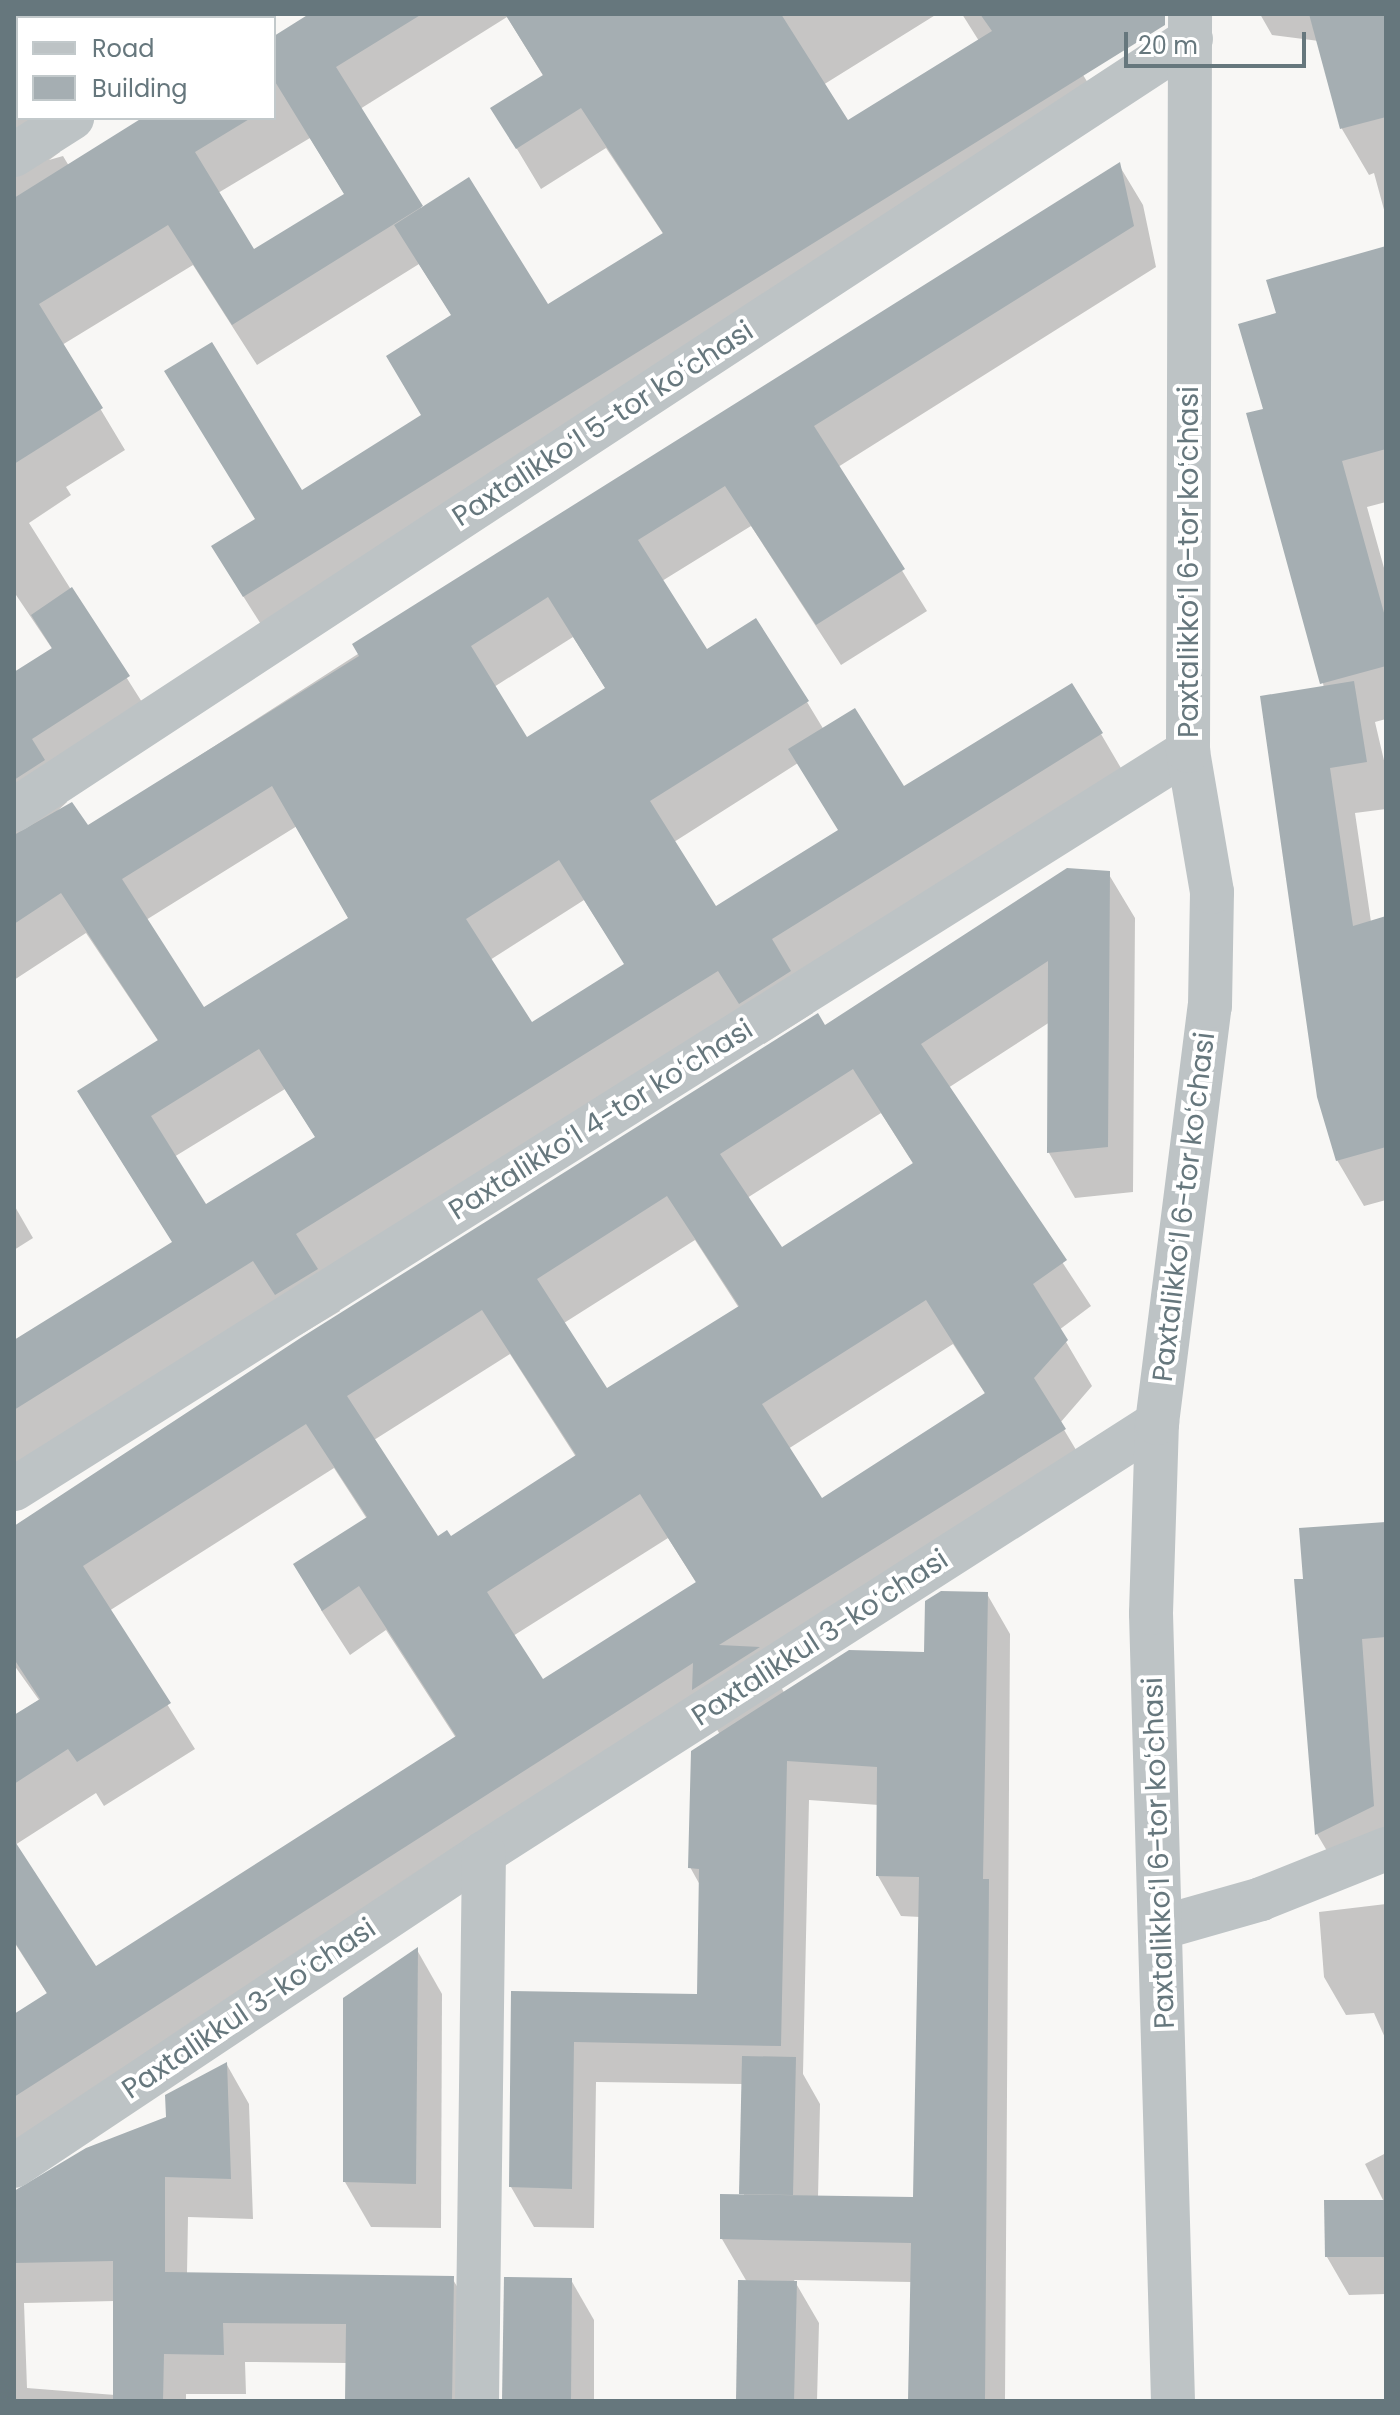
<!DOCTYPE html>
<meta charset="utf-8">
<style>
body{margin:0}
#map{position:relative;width:1400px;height:2415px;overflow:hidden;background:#f8f7f5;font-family:Poppins,sans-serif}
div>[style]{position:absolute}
.shadow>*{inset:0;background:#0003}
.building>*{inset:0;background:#a5aeb2}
.minor>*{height:44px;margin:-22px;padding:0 22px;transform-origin:22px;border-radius:22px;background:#bdc3c5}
span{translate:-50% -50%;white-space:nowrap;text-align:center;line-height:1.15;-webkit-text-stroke:8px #fff;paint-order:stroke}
.street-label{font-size:28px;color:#66777d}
.frame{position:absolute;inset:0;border:16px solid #66777d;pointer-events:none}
.legend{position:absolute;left:16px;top:16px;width:260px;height:104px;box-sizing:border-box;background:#fff;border:2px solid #c2c9cb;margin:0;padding:10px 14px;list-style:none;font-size:24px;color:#66777d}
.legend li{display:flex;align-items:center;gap:16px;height:40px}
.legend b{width:40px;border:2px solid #c2c9cb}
.scale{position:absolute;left:1124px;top:32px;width:182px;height:36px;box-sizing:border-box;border:4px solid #66777d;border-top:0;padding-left:10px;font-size:24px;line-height:28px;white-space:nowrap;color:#66777d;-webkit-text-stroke:6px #fff;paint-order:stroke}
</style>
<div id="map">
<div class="shadow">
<i style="clip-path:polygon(evenodd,313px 14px,937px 14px,823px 85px,847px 123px,979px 41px,962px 14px,1046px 14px,1108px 116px,269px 637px,238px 588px,301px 492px,423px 416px,453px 317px,419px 264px,257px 365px,193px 265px,62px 345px,125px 450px,66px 487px,71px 495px,29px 523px,152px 718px,55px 780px,67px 802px,52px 816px,87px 828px,1119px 165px,1143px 205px,1156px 267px,838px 467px,927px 611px,841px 665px,751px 526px,662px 581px,706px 651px,807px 702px,824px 730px,904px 789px,1101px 734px,1125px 775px,795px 980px,813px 1013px,764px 1044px,744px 1011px,319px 1275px,340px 1311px,300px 1335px,278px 1301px,14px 1468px,14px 1335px,17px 1341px,174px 1244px,104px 1133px,159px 1042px,86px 933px,14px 980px,14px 675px,53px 650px,14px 592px,14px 75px,18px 118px,41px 118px,60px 152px,49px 160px,63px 156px,69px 166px,146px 118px,274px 118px,274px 38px,313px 14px,507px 17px,544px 77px,493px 109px,541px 189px,606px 148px,664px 235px,548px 307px,422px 209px,360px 109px,507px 17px,313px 14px,310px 138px,345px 195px,254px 251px,218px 193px,310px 138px,313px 14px,573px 637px,606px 689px,527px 739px,494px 687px,573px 637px,313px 14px,798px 763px,840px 831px,716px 909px,674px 842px,798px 763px,313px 14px,297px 826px,349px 919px,203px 1010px,146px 920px,297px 826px,313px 14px,584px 900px,626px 966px,531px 1025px,490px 960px,584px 900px,313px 14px,285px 1089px,316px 1138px,206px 1207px,174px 1157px,285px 1089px)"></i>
<i style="clip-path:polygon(1260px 14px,1386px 14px,1386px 217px,1374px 173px,1369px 175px,1342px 129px,1319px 41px,1272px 35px)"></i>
<i style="clip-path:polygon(1386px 248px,1386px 502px,1367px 507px,1386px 575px,1386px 719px,1375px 722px,1386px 769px,1386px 809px,1355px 813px,1371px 922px,1386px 918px,1386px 1200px,1364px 1206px,1337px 1160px,1324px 688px,1265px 410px,1278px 315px)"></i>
<i style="clip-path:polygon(evenodd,1108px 873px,1135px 918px,1133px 1192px,1075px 1198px,1049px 1153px,1050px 1022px,948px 1088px,1091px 1306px,1059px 1330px,1092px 1386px,1060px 1423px,1091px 1475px,773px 1673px,785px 1694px,926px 1654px,987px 1594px,1010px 1634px,1005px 2401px,910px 2401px,912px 2282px,794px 2280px,819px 2323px,817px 2401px,738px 2401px,747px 2282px,722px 2239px,744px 2197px,743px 2084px,596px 2082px,594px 2228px,534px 2227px,511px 2187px,513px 1993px,699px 1996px,700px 1885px,690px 1867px,721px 1736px,708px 1715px,14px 2159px,14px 2017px,48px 1995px,14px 1942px,14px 1716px,39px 1700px,14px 1665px,14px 1529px,824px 1027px,1108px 873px,881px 1113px,914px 1165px,781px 1250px,747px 1198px,881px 1113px,1108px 873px,695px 1240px,739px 1308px,607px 1390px,564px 1323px,695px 1240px,1108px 873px,953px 1344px,986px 1395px,821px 1500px,788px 1449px,953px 1344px,1108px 873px,510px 1354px,576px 1457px,450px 1539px,438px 1539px,374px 1440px,510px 1354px,1108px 873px,334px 1468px,367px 1519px,321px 1610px,350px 1655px,386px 1630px,456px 1738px,95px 1969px,15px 1845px,96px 1793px,104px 1806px,195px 1749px,109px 1611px,334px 1468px,1108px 873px,668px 1538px,697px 1584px,543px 1682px,513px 1636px,668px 1538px,1108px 873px,809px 1800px,879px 1805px,878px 1876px,901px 1916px,920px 1917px,915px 2199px,818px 2198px,820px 2104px,803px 2074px,809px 1800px)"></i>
<i style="clip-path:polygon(14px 1205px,33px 1238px,14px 1250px)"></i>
<i style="clip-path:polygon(1386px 1524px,1386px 1850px,1340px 1873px,1317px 1834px,1296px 1581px,1305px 1581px)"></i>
<i style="clip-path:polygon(1386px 1904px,1386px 2040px,1374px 2013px,1346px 2015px,1324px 1977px,1319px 1912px)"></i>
<i style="clip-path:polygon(417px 1950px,442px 1994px,441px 2228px,371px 2227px,345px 2182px)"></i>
<i style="clip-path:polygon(evenodd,227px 2065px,249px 2104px,253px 2219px,188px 2217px,187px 2274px,452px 2278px,476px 2318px,475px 2401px,347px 2401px,348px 2363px,245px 2362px,246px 2394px,186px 2394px,186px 2401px,14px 2401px,14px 2199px,168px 2118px,227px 2065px,115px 2301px,115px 2395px,27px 2388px,24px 2303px,115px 2301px)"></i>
<i style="clip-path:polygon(1386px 2153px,1386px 2294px,1349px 2295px,1327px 2257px,1384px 2202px,1365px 2164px)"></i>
<i style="clip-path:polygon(571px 2280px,594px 2320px,594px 2401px,504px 2401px)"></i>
</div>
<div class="building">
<i style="clip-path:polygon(309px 14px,422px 14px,336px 67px,423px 206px,232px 325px,168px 225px,39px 304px,103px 408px,14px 464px,14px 198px,142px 118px,251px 118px,195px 152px,254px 249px,344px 194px,274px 80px,274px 36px)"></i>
<i style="clip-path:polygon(505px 14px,781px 14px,848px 120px,992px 31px,980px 14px,1165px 14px,1165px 25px,243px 597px,211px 546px,255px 519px,164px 371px,212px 342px,302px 490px,421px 415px,386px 356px,451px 315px,394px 225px,469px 177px,548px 304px,663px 233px,581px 108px,516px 149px,490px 108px,543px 75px)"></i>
<i style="clip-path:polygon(1309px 14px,1386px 14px,1386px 117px,1340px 129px)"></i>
<i style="clip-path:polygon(evenodd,1120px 162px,1134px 226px,814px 426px,905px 569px,816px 625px,725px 486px,638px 540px,707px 649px,756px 618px,809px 701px,650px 801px,716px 906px,838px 830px,788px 749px,855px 708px,904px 786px,1072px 683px,1103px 733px,772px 939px,791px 971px,739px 1004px,718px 971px,296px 1234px,318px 1269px,275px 1295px,253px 1261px,14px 1410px,14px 1340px,172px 1242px,77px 1091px,158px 1040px,61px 893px,14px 924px,14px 835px,72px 802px,88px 825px,359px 656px,352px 644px,1120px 162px,548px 597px,605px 688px,527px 737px,471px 646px,548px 597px,1120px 162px,272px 786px,348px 918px,204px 1007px,122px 879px,272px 786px,1120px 162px,559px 860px,624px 964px,532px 1022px,466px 919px,559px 860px,1120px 162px,259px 1049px,315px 1137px,206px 1204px,151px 1116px,259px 1049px)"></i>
<i style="clip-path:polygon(1386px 246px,1386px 449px,1342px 461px,1386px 620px,1386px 666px,1320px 684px,1246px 413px,1263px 409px,1238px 324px,1276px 313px,1266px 280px)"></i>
<i style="clip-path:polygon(72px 587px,130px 676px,32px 739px,45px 760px,14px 780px,14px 672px,52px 648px,31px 615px)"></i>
<i style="clip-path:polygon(1354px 681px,1367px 762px,1330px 768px,1353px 926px,1386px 916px,1386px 1147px,1336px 1161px,1317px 1097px,1260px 696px)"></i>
<i style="clip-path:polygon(evenodd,1067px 868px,1110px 871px,1108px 1147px,1047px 1153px,1048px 961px,921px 1044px,1067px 1260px,1033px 1284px,1068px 1340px,1034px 1378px,1066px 1429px,719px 1645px,760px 1647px,692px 1690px,693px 1663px,14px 2097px,14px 2014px,47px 1993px,14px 1941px,14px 1840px,96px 1966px,456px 1736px,359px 1586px,322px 1611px,293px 1564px,367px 1517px,306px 1424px,83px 1566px,171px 1703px,77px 1762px,68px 1749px,14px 1784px,14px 1715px,40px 1699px,14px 1659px,14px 1526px,302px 1337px,818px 1013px,825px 1025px,1067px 868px,853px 1069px,913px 1163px,782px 1247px,720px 1154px,853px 1069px,1067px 868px,667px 1196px,739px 1306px,607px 1388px,537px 1279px,667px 1196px,1067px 868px,926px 1300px,985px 1393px,822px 1498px,762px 1404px,926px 1300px,1067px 868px,482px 1310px,576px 1455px,451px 1536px,447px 1530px,438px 1536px,347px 1396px,482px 1310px,1067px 868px,640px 1494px,696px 1582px,543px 1679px,487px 1592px,640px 1494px)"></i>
<i style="clip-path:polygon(1386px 1522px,1386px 1637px,1362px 1639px,1374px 1806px,1315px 1835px,1294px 1579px,1303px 1579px,1299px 1528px)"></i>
<i style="clip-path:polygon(941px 1591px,988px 1592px,983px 1879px,989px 1879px,985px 2401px,908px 2401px,911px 2243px,720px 2239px,720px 2194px,913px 2197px,919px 1877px,876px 1876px,877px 1767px,787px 1761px,781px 2046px,574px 2042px,572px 2189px,509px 2187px,511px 1991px,697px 1994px,699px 1869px,688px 1868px,691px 1751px,849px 1650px,924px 1652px,925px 1601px)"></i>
<i style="clip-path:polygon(418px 1947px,416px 2184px,343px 2182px,343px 1998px)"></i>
<i style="clip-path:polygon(742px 2056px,796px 2057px,793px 2195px,739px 2194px)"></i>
<i style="clip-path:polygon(227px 2062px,231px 2179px,165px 2177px,165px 2272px,454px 2276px,452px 2401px,345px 2401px,346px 2324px,223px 2323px,224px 2355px,164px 2354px,163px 2401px,113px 2401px,113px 2261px,14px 2263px,14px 2191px,86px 2148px,166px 2117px,165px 2095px)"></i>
<i style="clip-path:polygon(1324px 2200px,1386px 2200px,1386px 2257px,1325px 2257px)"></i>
<i style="clip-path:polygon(504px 2277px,572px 2278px,571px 2401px,502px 2401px)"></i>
<i style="clip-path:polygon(738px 2280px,797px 2281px,794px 2401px,736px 2401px)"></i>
</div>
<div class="minor">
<i style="left:230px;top:18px;width:7px;rotate:-34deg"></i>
<i style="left:14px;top:155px;width:69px;rotate:-32.5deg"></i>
<i style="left:14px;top:810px;width:1407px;rotate:-33.23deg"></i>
<i style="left:14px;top:1489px;width:1387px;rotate:-32.15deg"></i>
<i style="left:1163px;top:1927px;width:102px;rotate:-15.9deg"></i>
<i style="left:1261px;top:1899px;width:135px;rotate:-21.8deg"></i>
<i style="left:14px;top:2166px;width:565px;rotate:-33.66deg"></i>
<i style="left:484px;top:1853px;width:799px;rotate:-32.58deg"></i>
<i style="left:477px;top:2401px;width:548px;rotate:-89.27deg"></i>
<i style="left:1173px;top:2401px;width:788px;rotate:-91.6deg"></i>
<i style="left:1151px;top:1613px;width:190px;rotate:-88.2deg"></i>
<i style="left:1157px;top:1423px;width:420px;rotate:-82.8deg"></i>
<i style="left:1210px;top:1006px;width:114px;rotate:-89deg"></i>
<i style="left:1212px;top:892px;width:143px;rotate:-99.7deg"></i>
<i style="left:1188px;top:751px;width:737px;rotate:-89.84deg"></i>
</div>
<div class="street-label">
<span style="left:603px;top:424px;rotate:-33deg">Paxtalikkoʻl 5-tor koʻchasi</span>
<span style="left:1189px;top:562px;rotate:-90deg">Paxtalikkoʻl 6-tor koʻchasi</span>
<span style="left:601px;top:1120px;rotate:-32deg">Paxtalikkoʻl 4-tor koʻchasi</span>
<span style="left:1184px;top:1207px;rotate:-83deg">Paxtalikkoʻl 6-tor koʻchasi</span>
<span style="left:820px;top:1638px;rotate:-33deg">Paxtalikkul 3-koʻchasi</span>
<span style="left:1159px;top:1853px;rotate:-92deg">Paxtalikkoʻl 6-tor koʻchasi</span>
<span style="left:249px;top:2009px;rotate:-34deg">Paxtalikkul 3-koʻchasi</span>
</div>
<div class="frame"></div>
<ul class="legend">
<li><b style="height:10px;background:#bdc3c5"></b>Road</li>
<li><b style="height:22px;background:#a5aeb2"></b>Building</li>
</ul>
<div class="scale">20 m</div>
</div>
